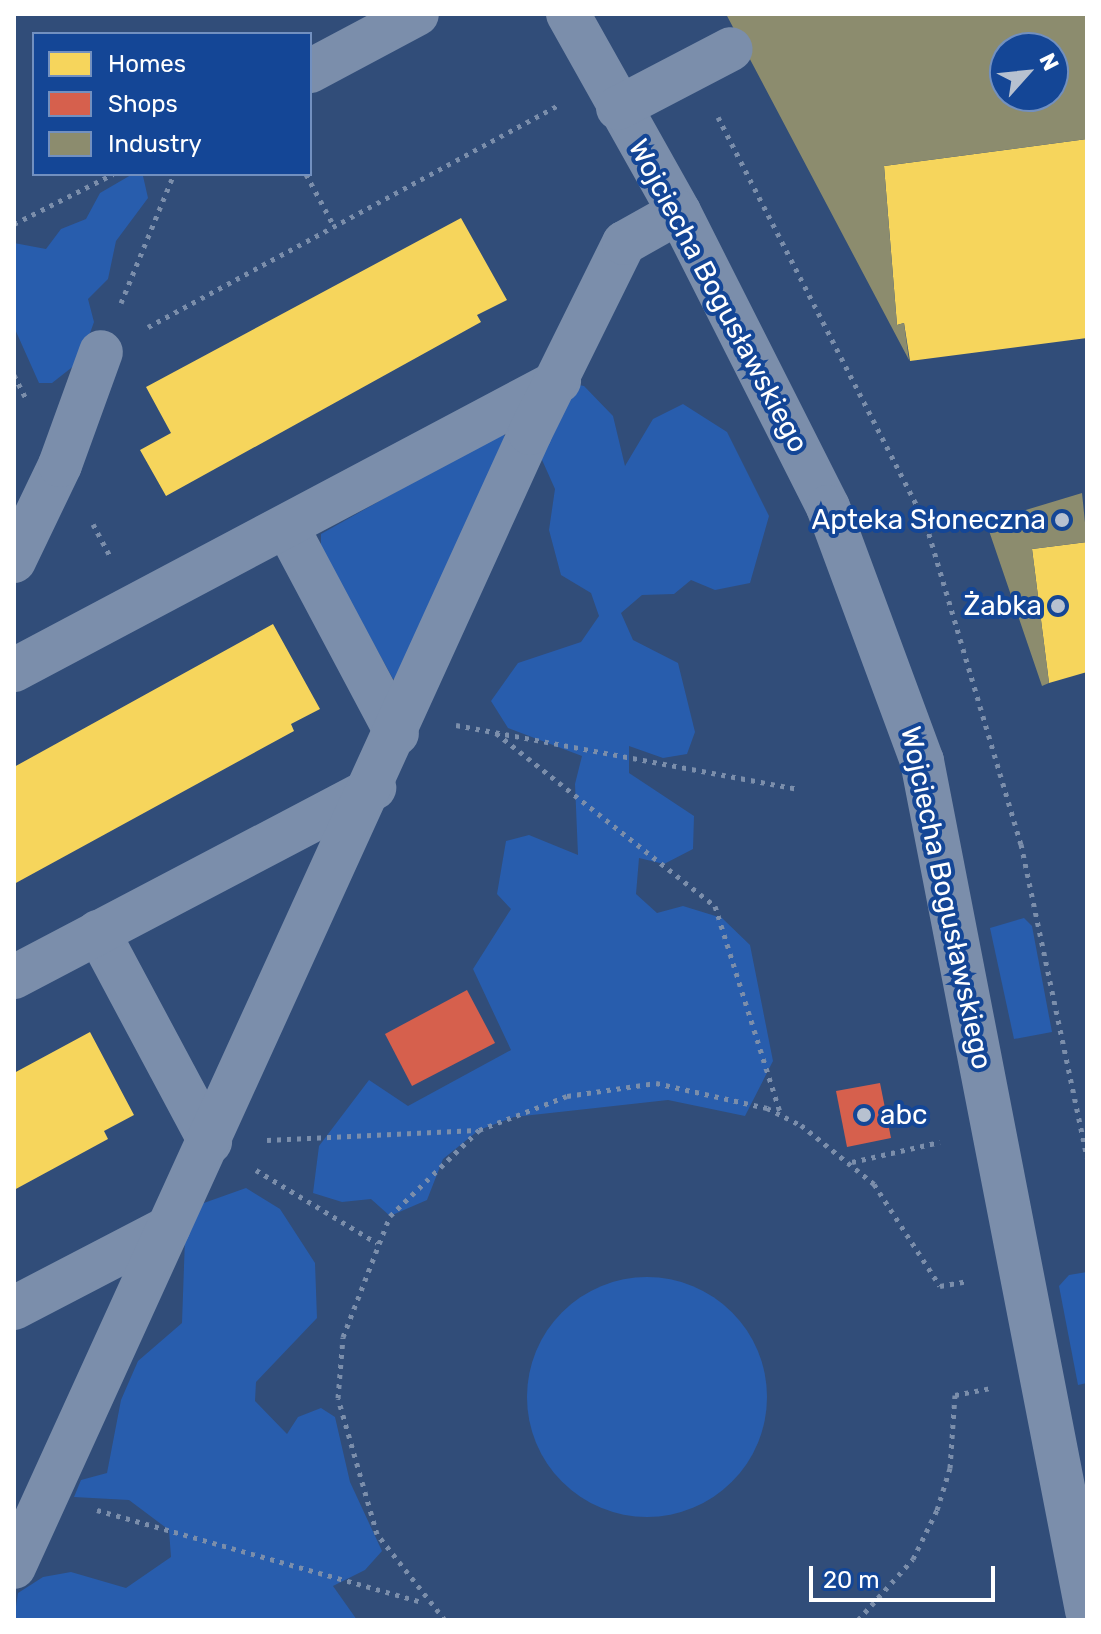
<!DOCTYPE html>
<meta charset="utf-8">
<style>
body{margin:0}
#map{position:relative;width:1101px;height:1634px;overflow:hidden;background:#314d79;font-family:Rubik,sans-serif}
div>[style]{position:absolute}
.green>*{inset:0;background:#285dad}
.round{border-radius:50%}
.homes>*{inset:0;background:#f6d55c}
.shops>*{inset:0;background:#d6604d}
.industry>*{inset:0;background:#8c8c6e}
.path>*{height:5px;margin-top:-2.5px;transform-origin:0;background:repeating-linear-gradient(90deg,#7b8eab 0 4px,transparent 0 10px)}
.minor>*{height:44px;margin:-22px;padding:0 22px;transform-origin:22px;border-radius:22px;background:#7b8eab}
.dots>*{width:22px;height:22px;translate:-50% -50%;box-sizing:border-box;border:4px solid #144696;border-radius:50%}
span{translate:-50% -50%;white-space:nowrap;text-align:center;line-height:1.15;-webkit-text-stroke:8px #144696;paint-order:stroke}
.street-label{font-size:28px;color:#fff}
.poi-label{font-size:28px;color:#fff}
.right{translate:-100% -50%;text-align:right}
.left{translate:0 -50%;text-align:left}
.frame{position:absolute;inset:0;border:16px solid #fff;pointer-events:none}
.legend{position:absolute;left:32px;top:32px;width:280px;height:144px;box-sizing:border-box;background:#144696;border:2px solid #7290c0;margin:0;padding:10px 14px;list-style:none;font-size:24px;color:#fff}
.legend li{display:flex;align-items:center;gap:16px;height:40px}
.legend b{width:40px;border:2px solid #7290c0}
.north{position:absolute;left:989px;top:32px;width:80px;height:80px;box-sizing:border-box;background:#144696;border:2px solid #7290c0;border-radius:50%;rotate:63deg;font-size:22px;font-weight:700;line-height:32px;text-align:center;color:#fff}
.north::after{content:'';display:block;margin:auto;width:28px;height:36px;background:#b7c1d0;clip-path:polygon(50% 0,100% 100%,50% 72%,0 100%)}
.scale{position:absolute;left:809px;top:1566px;width:186px;height:36px;box-sizing:border-box;border:4px solid #fff;border-top:0;padding-left:10px;font-size:24px;line-height:28px;white-space:nowrap;color:#fff;-webkit-text-stroke:6px #144696;paint-order:stroke}
</style>
<div id="map">
<div class="green">
<i style="clip-path:polygon(131px 175px,143px 176px,148px 198px,116px 241px,108px 279px,88px 299px,94px 322px,80px 361px,52px 383px,39px 383px,14px 327px,14px 243px,46px 249px,61px 229px,86px 219px,100px 193px)"></i>
<i style="clip-path:polygon(559px 381px,584px 386px,613px 416px,625px 466px,653px 419px,683px 404px,727px 432px,769px 516px,750px 583px,715px 590px,691px 580px,674px 594px,642px 595px,621px 613px,633px 640px,678px 663px,695px 732px,687px 754px,663px 758px,629px 746px,629px 773px,694px 816px,693px 849px,664px 864px,639px 858px,636px 894px,657px 913px,683px 906px,722px 918px,750px 945px,773px 1061px,745px 1116px,668px 1100px,514px 1117px,479px 1130px,443px 1159px,427px 1200px,390px 1216px,371px 1199px,342px 1202px,313px 1193px,319px 1146px,369px 1080px,408px 1106px,511px 1050px,473px 969px,511px 909px,497px 894px,506px 841px,529px 835px,578px 855px,575px 784px,582px 756px,508px 728px,491px 701px,518px 663px,581px 642px,599px 616px,591px 593px,561px 575px,549px 530px,555px 489px,530px 433px)"></i>
<i style="clip-path:polygon(502px 432px,507px 440px,401px 676px,393px 679px,321px 548px,321px 534px)"></i>
<i style="clip-path:polygon(1024px 918px,1032px 926px,1052px 1032px,1014px 1039px,990px 928px)"></i>
<i style="clip-path:polygon(246px 1188px,280px 1209px,315px 1263px,317px 1318px,256px 1382px,255px 1401px,287px 1434px,298px 1417px,321px 1408px,335px 1417px,350px 1482px,382px 1551px,365px 1570px,333px 1586px,357px 1620px,14px 1620px,18px 1593px,43px 1577px,71px 1572px,126px 1588px,171px 1557px,169px 1530px,129px 1500px,74px 1497px,81px 1480px,107px 1473px,121px 1400px,138px 1361px,182px 1323px,185px 1238px,201px 1204px)"></i>
<i style="clip-path:polygon(1087px 1272px,1087px 1383px,1078px 1385px,1059px 1286px,1069px 1275px)"></i>
<i class="round" style="left:527px;top:1277px;width:240px;height:240px"></i>
</div>
<div class="homes">
<i style="clip-path:polygon(1087px 139px,1087px 338px,910px 361px,904px 323px,897px 325px,884px 166px)"></i>
<i style="clip-path:polygon(461px 218px,507px 300px,477px 315px,481px 322px,166px 496px,140px 450px,171px 433px,146px 387px)"></i>
<i style="clip-path:polygon(1087px 542px,1087px 672px,1049px 683px,1032px 549px)"></i>
<i style="clip-path:polygon(273px 624px,320px 709px,291px 724px,294px 731px,14px 884px,14px 767px)"></i>
<i style="clip-path:polygon(90px 1032px,134px 1115px,104px 1131px,108px 1139px,14px 1190px,14px 1073px)"></i>
</div>
<div class="shops">
<i style="clip-path:polygon(467px 990px,495px 1043px,412px 1086px,385px 1034px)"></i>
<i style="clip-path:polygon(880px 1083px,891px 1138px,847px 1147px,836px 1091px)"></i>
</div>
<div class="industry">
<i style="clip-path:polygon(evenodd,726px 14px,1087px 14px,1087px 139px,884px 166px,897px 325px,904px 323px,909px 360px,726px 14px,1005px 48px,1053px 48px,1053px 96px,1005px 96px,1005px 48px)"></i>
<i style="clip-path:polygon(1082px 493px,1087px 542px,1032px 549px,1049px 683px,1042px 686px,986px 522px)"></i>
</div>
<div class="path">
<i style="left:718px;top:117px;width:457px;rotate:62.9deg"></i>
<i style="left:926px;top:524px;width:334px;rotate:73.5deg"></i>
<i style="left:1021px;top:844px;width:320px;rotate:78.1deg"></i>
<i style="left:306px;top:174px;width:59px;rotate:61.7deg"></i>
<i style="left:14px;top:224px;width:111px;rotate:-26.8deg"></i>
<i style="left:121px;top:303px;width:139px;rotate:-67.7deg"></i>
<i style="left:148px;top:327px;width:466px;rotate:-28.4deg"></i>
<i style="left:14px;top:375px;width:27px;rotate:63deg"></i>
<i style="left:93px;top:524px;width:38px;rotate:62deg"></i>
<i style="left:456px;top:725px;width:347px;rotate:10.6deg"></i>
<i style="left:496px;top:733px;width:279px;rotate:38.3deg"></i>
<i style="left:715px;top:906px;width:219px;rotate:72.5deg"></i>
<i style="left:267px;top:1140px;width:210px;rotate:-2.7deg"></i>
<i style="left:852px;top:1162px;width:90px;rotate:-12.8deg"></i>
<i style="left:256px;top:1170px;width:141px;rotate:31.1deg"></i>
<i style="left:97px;top:1510px;width:339px;rotate:15.8deg"></i>
<i style="left:445px;top:1620px;width:110px;rotate:-128.3deg"></i>
<i style="left:377px;top:1534px;width:141px;rotate:-106deg"></i>
<i style="left:338px;top:1398px;width:61px;rotate:-85.3deg"></i>
<i style="left:343px;top:1337px;width:130px;rotate:-68.8deg"></i>
<i style="left:390px;top:1216px;width:124px;rotate:-44deg"></i>
<i style="left:479px;top:1130px;width:94px;rotate:-21.1deg"></i>
<i style="left:567px;top:1096px;width:90px;rotate:-8.3deg"></i>
<i style="left:656px;top:1083px;width:114px;rotate:12.7deg"></i>
<i style="left:767px;top:1108px;width:38px;rotate:27deg"></i>
<i style="left:801px;top:1125px;width:94px;rotate:38.9deg"></i>
<i style="left:874px;top:1184px;width:121px;rotate:57.1deg"></i>
<i style="left:940px;top:1286px;width:27px;rotate:-10deg"></i>
<i style="left:858px;top:1620px;width:82px;rotate:-48deg"></i>
<i style="left:913px;top:1559px;width:55px;rotate:-63.9deg"></i>
<i style="left:937px;top:1510px;width:44px;rotate:-72.8deg"></i>
<i style="left:950px;top:1468px;width:73px;rotate:-86.1deg"></i>
<i style="left:955px;top:1395px;width:36px;rotate:-11deg"></i>
</div>
<div class="minor">
<i style="left:568px;top:14px;width:227px;rotate:60.7deg"></i>
<i style="left:679px;top:212px;width:330px;rotate:63.2deg"></i>
<i style="left:828px;top:507px;width:271px;rotate:69.7deg"></i>
<i style="left:922px;top:761px;width:866px;rotate:79.01deg"></i>
<i style="left:310px;top:71px;width:121px;rotate:-28deg"></i>
<i style="left:618px;top:108px;width:127px;rotate:-27.6deg"></i>
<i style="left:287px;top:527px;width:234px;rotate:62deg"></i>
<i style="left:14px;top:561px;width:106px;rotate:-64.4deg"></i>
<i style="left:60px;top:465px;width:120px;rotate:-70.1deg"></i>
<i style="left:14px;top:670px;width:617px;rotate:-27.94deg"></i>
<i style="left:98px;top:932px;width:238px;rotate:61.9deg"></i>
<i style="left:14px;top:977px;width:407px;rotate:-27.7deg"></i>
<i style="left:14px;top:1308px;width:174px;rotate:-27.5deg"></i>
<i style="left:14px;top:1567px;width:1246px;rotate:-65.53deg"></i>
<i style="left:530px;top:433px;width:212px;rotate:-63.7deg"></i>
<i style="left:624px;top:243px;width:63px;rotate:-29.4deg"></i>
</div>
<div class="dots">
<i style="left:1062px;top:520px;background:#b7c1d0"></i>
<i style="left:1058px;top:606px;background:#b7c1d0"></i>
<i style="left:864px;top:1115px;background:#b7c1d0"></i>
</div>
<div class="street-label">
<span style="left:718px;top:296px;rotate:62deg">Wojciecha Bogusławskiego</span>
<span style="left:946px;top:898px;rotate:78deg">Wojciecha Bogusławskiego</span>
</div>
<div class="poi-label">
<span class="right" style="left:1046px;top:520px">Apteka Słoneczna</span>
<span class="right" style="left:1042px;top:606px">Żabka</span>
<span class="left" style="left:880px;top:1115px">abc</span>
</div>
<div class="frame"></div>
<ul class="legend">
<li><b style="height:22px;background:#f6d55c"></b>Homes</li>
<li><b style="height:22px;background:#d6604d"></b>Shops</li>
<li><b style="height:22px;background:#8c8c6e"></b>Industry</li>
</ul>
<div class="north">N</div>
<div class="scale">20 m</div>
</div>
